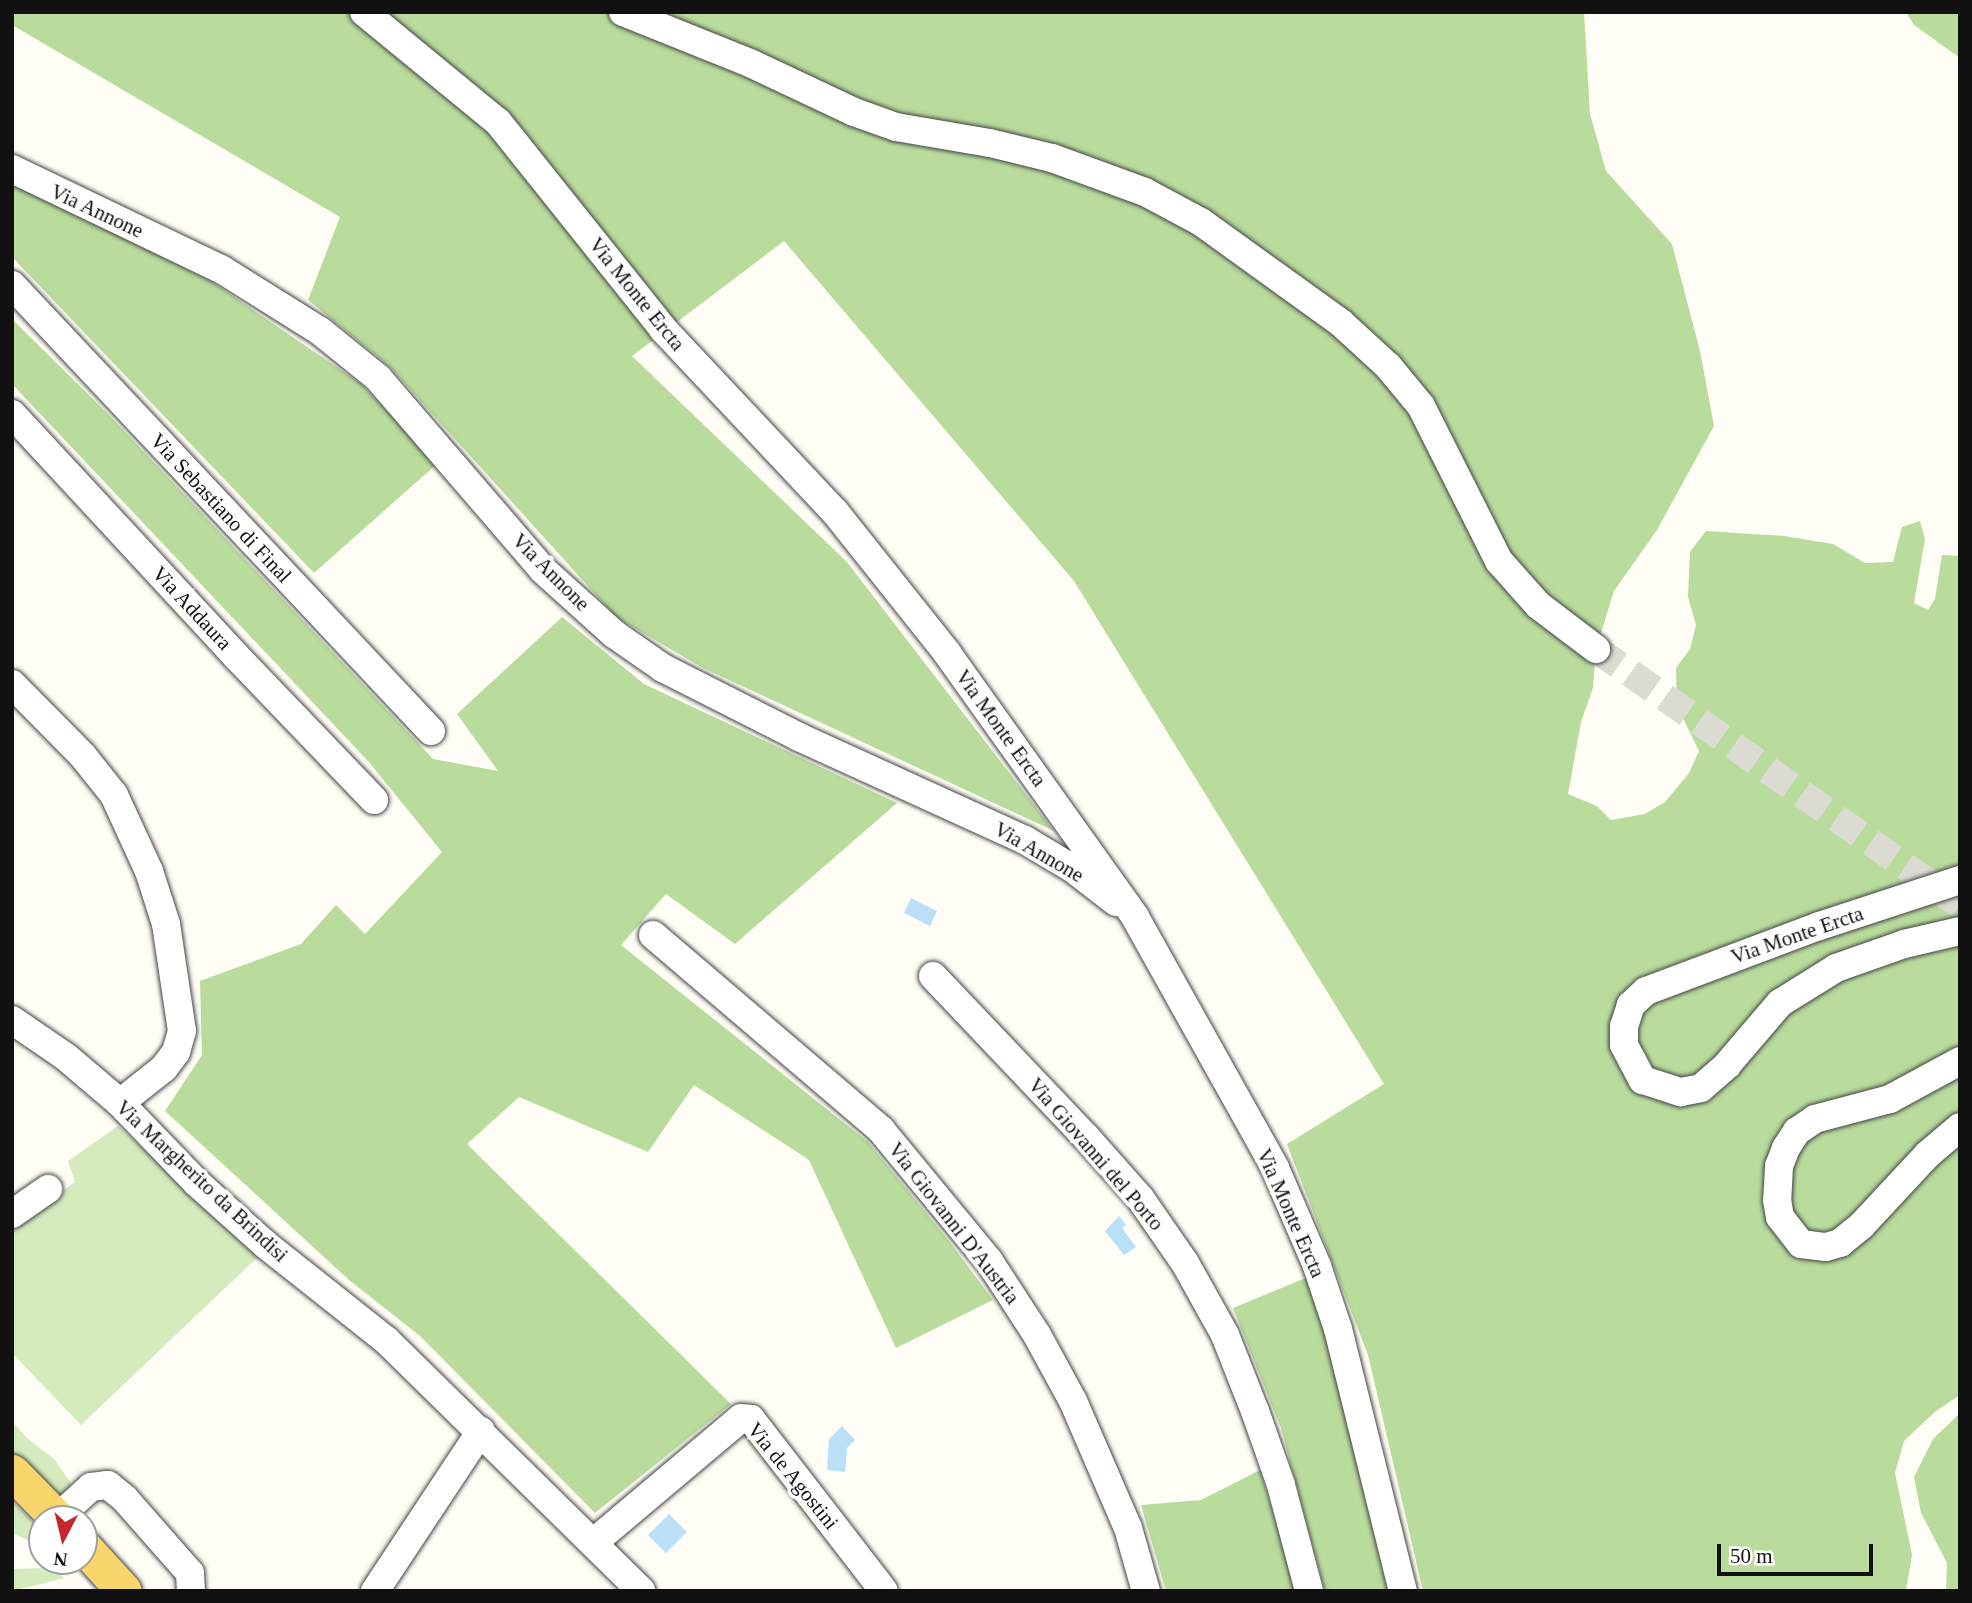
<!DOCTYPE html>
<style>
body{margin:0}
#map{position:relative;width:1972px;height:1603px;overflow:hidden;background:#fffdf5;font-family:"Times New Roman",serif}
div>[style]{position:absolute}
.green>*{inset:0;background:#d5ebbd}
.forest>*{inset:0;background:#b9dc9c}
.water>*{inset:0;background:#b9e0f7}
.minor-tunnel>*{height:28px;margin-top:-14px;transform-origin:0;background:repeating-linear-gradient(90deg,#dbdad3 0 28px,transparent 0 42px)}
.roads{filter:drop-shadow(0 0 2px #444) drop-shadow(0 0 2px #444)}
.minor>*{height:28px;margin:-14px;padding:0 14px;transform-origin:14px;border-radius:14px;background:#fff}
.major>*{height:35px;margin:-17.5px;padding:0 17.5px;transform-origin:17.5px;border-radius:17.5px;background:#f9d66b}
span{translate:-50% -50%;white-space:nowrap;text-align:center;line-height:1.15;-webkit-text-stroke:7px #fff;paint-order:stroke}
.street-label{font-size:21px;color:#111}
.frame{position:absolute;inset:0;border:14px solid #111;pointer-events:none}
.north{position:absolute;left:28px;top:1505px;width:70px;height:70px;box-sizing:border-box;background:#fff;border:2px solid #a0a0a0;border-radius:50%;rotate:187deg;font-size:19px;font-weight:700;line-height:28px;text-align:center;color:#111}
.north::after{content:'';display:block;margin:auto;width:24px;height:32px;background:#c4262e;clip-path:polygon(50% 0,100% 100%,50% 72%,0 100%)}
.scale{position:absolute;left:1717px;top:1544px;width:156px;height:32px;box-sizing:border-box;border:4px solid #111;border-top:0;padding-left:9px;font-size:21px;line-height:24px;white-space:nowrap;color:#111;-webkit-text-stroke:5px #fff;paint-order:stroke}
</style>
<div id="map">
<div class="green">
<i style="clip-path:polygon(118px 1126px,261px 1254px,81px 1425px,12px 1353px,12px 1229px,75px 1182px,68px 1161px)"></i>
<i style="clip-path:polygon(12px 1421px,27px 1438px,54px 1459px,71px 1483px,69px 1498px,54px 1495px,12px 1452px)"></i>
<i style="clip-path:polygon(12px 1501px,42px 1530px,42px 1547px,12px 1533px)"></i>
<i style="clip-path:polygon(47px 1568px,65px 1578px,12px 1591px,12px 1569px)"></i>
</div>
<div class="forest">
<i style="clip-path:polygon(12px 12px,1584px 12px,1590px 114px,1606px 171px,1672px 244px,1700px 351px,1714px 426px,1657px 530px,1614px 591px,1596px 649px,1593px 688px,1581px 722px,1568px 794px,1597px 806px,1611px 820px,1645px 814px,1665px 802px,1689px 773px,1699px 751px,1677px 706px,1676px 668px,1690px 649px,1696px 625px,1688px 597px,1690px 552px,1706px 531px,1784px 536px,1833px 544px,1865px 563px,1893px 562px,1902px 527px,1920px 521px,1925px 539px,1914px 603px,1928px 610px,1935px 599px,1942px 555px,1960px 556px,1960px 1395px,1936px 1411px,1904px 1441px,1895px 1473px,1912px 1555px,1906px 1591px,1423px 1591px,1368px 1355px,1287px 1144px,1384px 1084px,1074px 581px,784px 241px,632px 356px,847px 562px,1054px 831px,701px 667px,616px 617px,388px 365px,308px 300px,340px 217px,12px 25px)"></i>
<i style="clip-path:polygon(1906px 12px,1960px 12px,1960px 58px,1914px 25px)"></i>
<i style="clip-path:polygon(12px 183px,209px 280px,360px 383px,438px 463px,314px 573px,12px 257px)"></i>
<i style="clip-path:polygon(12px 319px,112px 418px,433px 759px,498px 771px,457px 714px,562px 617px,644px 684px,897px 803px,735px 944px,666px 894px,621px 945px,868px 1142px,949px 1241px,993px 1300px,896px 1348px,809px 1160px,694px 1085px,648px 1152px,519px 1097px,467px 1144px,731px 1404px,595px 1513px,420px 1336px,349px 1280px,165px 1111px,202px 1055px,200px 981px,301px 944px,336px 905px,365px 934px,442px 852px,368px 761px,12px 384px)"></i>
<i style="clip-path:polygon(1308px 1277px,1332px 1344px,1390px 1591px,1325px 1591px,1281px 1428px,1233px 1308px)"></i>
<i style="clip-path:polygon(1960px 1413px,1960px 1591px,1946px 1591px,1947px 1563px,1921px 1513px,1914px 1477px,1933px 1439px)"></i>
<i style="clip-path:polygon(1260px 1470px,1297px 1591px,1166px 1591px,1141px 1505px,1201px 1500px)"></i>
</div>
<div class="water">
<i style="clip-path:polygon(911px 898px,937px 911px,930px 926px,904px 913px)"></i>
<i style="clip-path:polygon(1119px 1216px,1126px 1225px,1122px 1228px,1136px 1247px,1124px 1255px,1105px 1231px)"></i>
<i style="clip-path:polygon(842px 1426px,855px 1440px,847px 1448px,845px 1472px,827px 1470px,829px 1439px)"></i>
<i style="clip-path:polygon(669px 1514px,687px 1532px,666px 1553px,648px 1535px)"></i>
</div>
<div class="minor-tunnel">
<i style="left:1596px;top:649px;width:445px;rotate:35.1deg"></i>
</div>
<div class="roads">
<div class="minor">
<i style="left:364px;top:12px;width:173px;rotate:39.4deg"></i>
<i style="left:498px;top:122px;width:265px;rotate:51.4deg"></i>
<i style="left:663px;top:329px;width:251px;rotate:46.8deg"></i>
<i style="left:835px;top:512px;width:180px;rotate:51.5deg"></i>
<i style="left:947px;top:653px;width:324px;rotate:54.5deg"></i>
<i style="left:1135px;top:917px;width:287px;rotate:60.8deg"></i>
<i style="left:1275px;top:1168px;width:107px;rotate:66.8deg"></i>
<i style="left:1317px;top:1266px;width:66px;rotate:71.6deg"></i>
<i style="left:1338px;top:1329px;width:270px;rotate:76.1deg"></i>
<i style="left:623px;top:12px;width:137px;rotate:21.9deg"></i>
<i style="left:750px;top:63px;width:115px;rotate:25.2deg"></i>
<i style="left:854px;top:112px;width:45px;rotate:19.7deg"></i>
<i style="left:896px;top:127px;width:95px;rotate:9.7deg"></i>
<i style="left:990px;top:143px;width:64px;rotate:13.6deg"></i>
<i style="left:1052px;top:158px;width:99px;rotate:20.1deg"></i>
<i style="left:1145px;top:192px;width:64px;rotate:28.2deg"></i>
<i style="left:1201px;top:222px;width:173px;rotate:35.8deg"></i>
<i style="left:1341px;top:323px;width:64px;rotate:42.5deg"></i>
<i style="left:1388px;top:366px;width:52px;rotate:50.5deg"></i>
<i style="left:1421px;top:406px;width:174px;rotate:63.3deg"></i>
<i style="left:1499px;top:561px;width:59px;rotate:48.4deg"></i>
<i style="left:1538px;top:605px;width:73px;rotate:37.2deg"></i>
<i style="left:12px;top:169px;width:232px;rotate:25.6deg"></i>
<i style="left:221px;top:269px;width:117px;rotate:32.1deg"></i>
<i style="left:320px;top:331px;width:75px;rotate:39deg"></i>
<i style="left:378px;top:378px;width:253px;rotate:49.3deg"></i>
<i style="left:543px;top:570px;width:96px;rotate:42deg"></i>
<i style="left:614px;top:634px;width:60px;rotate:34.8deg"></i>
<i style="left:663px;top:668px;width:153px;rotate:26.9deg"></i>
<i style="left:799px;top:737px;width:248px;rotate:24.5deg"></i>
<i style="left:1025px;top:840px;width:55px;rotate:30.8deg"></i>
<i style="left:1072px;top:868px;width:56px;rotate:37.7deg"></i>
<i style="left:12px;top:285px;width:612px;rotate:46.79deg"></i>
<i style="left:12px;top:414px;width:328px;rotate:47.2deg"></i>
<i style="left:235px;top:655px;width:201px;rotate:46.2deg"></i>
<i style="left:12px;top:684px;width:101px;rotate:45.4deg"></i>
<i style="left:83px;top:756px;width:50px;rotate:51.5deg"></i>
<i style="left:114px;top:795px;width:84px;rotate:65.3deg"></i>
<i style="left:149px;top:871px;width:56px;rotate:72.2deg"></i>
<i style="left:166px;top:924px;width:108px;rotate:81.5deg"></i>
<i style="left:182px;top:1031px;width:22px;rotate:106deg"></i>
<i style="left:176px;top:1052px;width:20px;rotate:127deg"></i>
<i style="left:164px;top:1068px;width:56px;rotate:141.5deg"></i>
<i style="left:1960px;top:880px;width:148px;rotate:161.9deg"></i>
<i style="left:1819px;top:926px;width:185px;rotate:159.4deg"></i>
<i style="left:1646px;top:991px;width:21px;rotate:137deg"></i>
<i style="left:1631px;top:1005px;width:22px;rotate:108deg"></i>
<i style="left:1624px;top:1026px;width:19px;rotate:90deg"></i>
<i style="left:1624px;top:1045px;width:40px;rotate:62deg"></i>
<i style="left:1643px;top:1080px;width:40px;rotate:18deg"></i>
<i style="left:1681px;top:1092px;width:20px;rotate:-11deg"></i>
<i style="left:1701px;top:1088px;width:35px;rotate:-41deg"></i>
<i style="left:1727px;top:1065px;width:82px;rotate:-49.5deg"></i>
<i style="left:1780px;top:1003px;width:66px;rotate:-32deg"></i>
<i style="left:1836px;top:968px;width:72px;rotate:-19.4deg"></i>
<i style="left:1904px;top:944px;width:57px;rotate:-13.1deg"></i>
<i style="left:653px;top:935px;width:300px;rotate:40.5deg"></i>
<i style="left:881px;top:1130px;width:170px;rotate:50.5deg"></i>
<i style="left:989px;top:1261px;width:88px;rotate:57deg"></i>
<i style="left:1037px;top:1335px;width:75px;rotate:61.4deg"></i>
<i style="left:1073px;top:1401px;width:138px;rotate:66.6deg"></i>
<i style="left:1128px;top:1528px;width:66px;rotate:74.1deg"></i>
<i style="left:933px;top:976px;width:222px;rotate:46.5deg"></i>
<i style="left:1086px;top:1137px;width:81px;rotate:48.5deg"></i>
<i style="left:1140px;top:1198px;width:79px;rotate:55.3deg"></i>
<i style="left:1185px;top:1263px;width:82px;rotate:60.9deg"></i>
<i style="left:1225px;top:1335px;width:82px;rotate:68.5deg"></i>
<i style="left:1255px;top:1411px;width:78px;rotate:70.6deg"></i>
<i style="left:1281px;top:1485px;width:110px;rotate:75.2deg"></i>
<i style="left:12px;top:1020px;width:65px;rotate:34.4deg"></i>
<i style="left:66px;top:1057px;width:71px;rotate:40.4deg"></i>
<i style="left:120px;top:1103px;width:110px;rotate:46.1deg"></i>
<i style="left:196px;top:1182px;width:94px;rotate:42deg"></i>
<i style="left:266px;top:1245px;width:153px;rotate:38.4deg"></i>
<i style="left:386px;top:1340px;width:358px;rotate:44.5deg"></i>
<i style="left:1960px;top:1061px;width:80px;rotate:151.5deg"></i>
<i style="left:1890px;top:1099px;width:78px;rotate:165.1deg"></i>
<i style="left:1815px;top:1119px;width:22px;rotate:146deg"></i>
<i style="left:1797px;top:1131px;width:20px;rotate:123deg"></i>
<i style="left:1786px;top:1148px;width:19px;rotate:111deg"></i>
<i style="left:1779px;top:1166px;width:34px;rotate:93deg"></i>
<i style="left:1777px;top:1200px;width:17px;rotate:80deg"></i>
<i style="left:1780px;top:1217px;width:34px;rotate:52deg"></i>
<i style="left:1801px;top:1244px;width:25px;rotate:7deg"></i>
<i style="left:1826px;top:1247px;width:15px;rotate:-16deg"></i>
<i style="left:1840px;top:1243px;width:28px;rotate:-39deg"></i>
<i style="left:1862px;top:1225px;width:96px;rotate:-47.1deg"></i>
<i style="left:1927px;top:1155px;width:43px;rotate:-40.3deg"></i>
<i style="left:12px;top:1214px;width:44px;rotate:-34.8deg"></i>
<i style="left:57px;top:1518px;width:46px;rotate:-42.4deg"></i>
<i style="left:91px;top:1487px;width:17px;rotate:-7deg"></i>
<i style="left:108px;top:1485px;width:22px;rotate:39deg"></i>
<i style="left:125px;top:1499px;width:98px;rotate:48.7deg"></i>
<i style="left:190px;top:1573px;width:18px;rotate:87deg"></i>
<i style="left:594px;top:1542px;width:192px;rotate:-40.1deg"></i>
<i style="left:741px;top:1418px;width:10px;rotate:6deg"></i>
<i style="left:751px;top:1419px;width:217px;rotate:52.3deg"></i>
<i style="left:375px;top:1591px;width:192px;rotate:-56.5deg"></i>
</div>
<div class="major">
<i style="left:12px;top:1472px;width:66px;rotate:45.6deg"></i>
<i style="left:84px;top:1547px;width:59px;rotate:47.7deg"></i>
</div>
</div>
<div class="street-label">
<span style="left:97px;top:211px;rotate:25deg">Via Annone</span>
<span style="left:637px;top:294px;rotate:51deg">Via Monte Ercta</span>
<span style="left:221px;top:508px;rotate:47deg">Via Sebastiano di Final</span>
<span style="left:551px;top:572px;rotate:45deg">Via Annone</span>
<span style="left:192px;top:608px;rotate:47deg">Via Addaura</span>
<span style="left:1001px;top:728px;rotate:54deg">Via Monte Ercta</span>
<span style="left:1039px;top:852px;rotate:30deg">Via Annone</span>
<span style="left:1797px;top:935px;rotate:-19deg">Via Monte Ercta</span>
<span style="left:1096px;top:1154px;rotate:49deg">Via Giovanni del Porto</span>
<span style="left:202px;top:1181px;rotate:43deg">Via Margherito da Brindisi</span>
<span style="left:1291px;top:1213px;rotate:66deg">Via Monte Ercta</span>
<span style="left:954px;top:1223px;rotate:52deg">Via Giovanni D'Austria</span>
<span style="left:793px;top:1476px;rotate:51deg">Via de Agostini</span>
</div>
<div class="frame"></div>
<div class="north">N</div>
<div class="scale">50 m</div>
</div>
